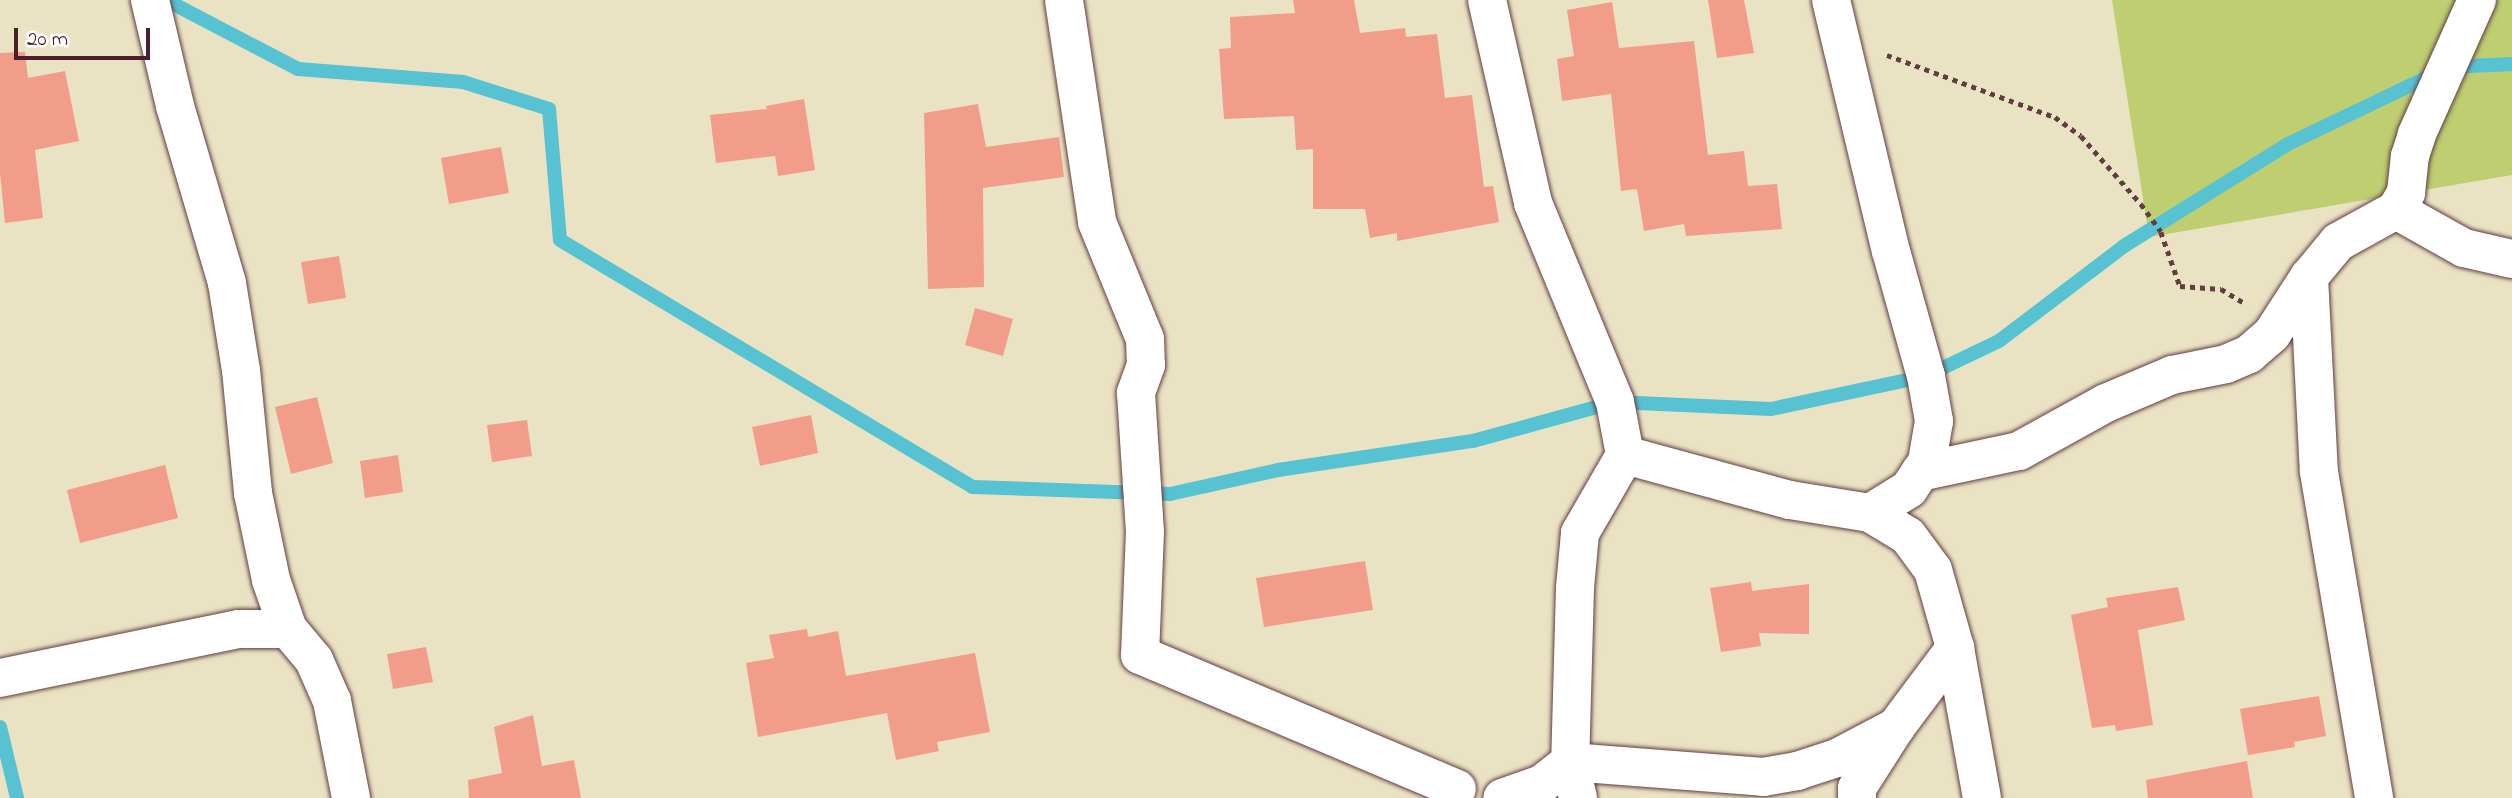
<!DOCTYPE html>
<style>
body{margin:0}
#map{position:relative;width:2512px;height:798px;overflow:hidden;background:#eae3c3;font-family:"Indie Flower",sans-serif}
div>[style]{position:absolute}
.green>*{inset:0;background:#bece70}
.stream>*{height:14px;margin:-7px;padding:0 7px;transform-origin:7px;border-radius:7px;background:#57c2d1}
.building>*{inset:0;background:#f29c8a}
.path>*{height:4.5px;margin-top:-2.25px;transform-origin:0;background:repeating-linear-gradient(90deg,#623c42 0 5px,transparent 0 10px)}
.roads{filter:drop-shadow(0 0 2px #623c42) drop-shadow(0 0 2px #623c42)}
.minor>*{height:38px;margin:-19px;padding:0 19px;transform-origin:19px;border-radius:19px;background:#fff}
span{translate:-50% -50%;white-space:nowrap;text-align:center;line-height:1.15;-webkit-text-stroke:7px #fff;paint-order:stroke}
.scale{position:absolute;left:14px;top:28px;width:136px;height:32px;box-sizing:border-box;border:4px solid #4a1f2b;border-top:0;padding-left:9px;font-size:21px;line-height:24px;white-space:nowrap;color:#4a1f2b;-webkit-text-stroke:5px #fff;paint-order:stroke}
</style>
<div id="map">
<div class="green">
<i style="clip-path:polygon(2112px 0,2512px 0,2512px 175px,2149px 237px)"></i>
</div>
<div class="stream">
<i style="left:166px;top:0;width:149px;rotate:27.6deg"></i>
<i style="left:298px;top:69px;width:166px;rotate:4.5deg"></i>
<i style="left:463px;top:82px;width:90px;rotate:17.4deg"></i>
<i style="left:549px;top:109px;width:131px;rotate:85.2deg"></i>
<i style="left:560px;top:240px;width:480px;rotate:30.9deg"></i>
<i style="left:972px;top:487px;width:198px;rotate:2deg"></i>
<i style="left:1170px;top:494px;width:111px;rotate:-12.5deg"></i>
<i style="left:1278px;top:470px;width:197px;rotate:-8.5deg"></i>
<i style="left:1473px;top:441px;width:147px;rotate:-15.4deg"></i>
<i style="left:1615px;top:402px;width:156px;rotate:2.6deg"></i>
<i style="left:1771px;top:409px;width:158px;rotate:-12deg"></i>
<i style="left:1926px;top:376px;width:81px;rotate:-25.6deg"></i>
<i style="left:1999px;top:341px;width:157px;rotate:-37.2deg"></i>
<i style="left:2124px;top:246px;width:191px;rotate:-31.9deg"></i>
<i style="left:2286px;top:145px;width:181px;rotate:-25.6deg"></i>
<i style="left:2449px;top:67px;width:63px;rotate:-2.7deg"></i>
<i style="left:0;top:727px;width:73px;rotate:76.5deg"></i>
</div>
<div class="building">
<i style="clip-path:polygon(1293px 0,1354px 0,1360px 33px,1405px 28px,1406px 37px,1437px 34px,1445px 98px,1472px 95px,1484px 187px,1493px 186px,1499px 222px,1397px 241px,1397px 233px,1370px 238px,1365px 209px,1313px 209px,1313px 149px,1296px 150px,1294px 116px,1224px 119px,1219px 49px,1231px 48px,1230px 17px,1295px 13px)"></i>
<i style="clip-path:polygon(1708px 0,1744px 0,1754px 53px,1717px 58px)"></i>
<i style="clip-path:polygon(1612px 2px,1619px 48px,1694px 41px,1708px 155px,1744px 151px,1748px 186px,1777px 184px,1782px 229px,1686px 236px,1684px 224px,1644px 231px,1637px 189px,1621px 191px,1611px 94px,1562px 101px,1557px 59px,1574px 56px,1567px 10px)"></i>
<i style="clip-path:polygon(25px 52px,28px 78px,65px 71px,79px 141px,35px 150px,43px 218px,5px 223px,0 173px,0 53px)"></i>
<i style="clip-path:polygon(804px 99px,815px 170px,778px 176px,775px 156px,716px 163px,710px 115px,767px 109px,766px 106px)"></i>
<i style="clip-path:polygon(978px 104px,986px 147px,1059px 137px,1064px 177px,983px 188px,984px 287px,928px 289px,924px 113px)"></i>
<i style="clip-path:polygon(501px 147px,509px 193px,449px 204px,441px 158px)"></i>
<i style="clip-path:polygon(339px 256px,346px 298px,308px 304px,301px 262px)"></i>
<i style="clip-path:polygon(975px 308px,1013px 319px,1003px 356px,965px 345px)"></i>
<i style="clip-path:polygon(317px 397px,333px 463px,291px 474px,275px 407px)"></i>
<i style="clip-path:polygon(811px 415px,818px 453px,760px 466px,752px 427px)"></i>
<i style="clip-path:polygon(527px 420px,532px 456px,492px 462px,487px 425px)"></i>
<i style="clip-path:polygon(398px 455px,403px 492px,365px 498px,360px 461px)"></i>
<i style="clip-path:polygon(165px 465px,178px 518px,80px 543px,67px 490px)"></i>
<i style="clip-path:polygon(1365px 561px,1373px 610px,1264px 627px,1256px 578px)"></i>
<i style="clip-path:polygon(1751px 582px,1752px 591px,1809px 584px,1809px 634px,1759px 633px,1761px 646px,1721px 652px,1710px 588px)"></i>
<i style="clip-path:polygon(2178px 587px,2185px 620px,2138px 630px,2153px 725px,2116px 731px,2115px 725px,2092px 728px,2071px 615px,2108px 607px,2106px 598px)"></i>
<i style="clip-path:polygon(807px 629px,808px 637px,838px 631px,846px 676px,975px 653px,990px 732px,937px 742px,939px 751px,896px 760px,887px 713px,758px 737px,746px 663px,774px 658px,769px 635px)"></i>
<i style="clip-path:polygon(426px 647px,433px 682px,393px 689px,387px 654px)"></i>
<i style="clip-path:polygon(2319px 696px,2326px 736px,2294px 742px,2295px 747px,2248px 755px,2240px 709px)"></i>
<i style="clip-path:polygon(533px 715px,542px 766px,574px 760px,581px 798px,469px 798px,468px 780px,502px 773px,494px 727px)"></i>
<i style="clip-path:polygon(2247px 761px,2253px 798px,2148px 798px,2146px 780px)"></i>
</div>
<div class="path">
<i style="left:1887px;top:55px;width:179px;rotate:20.3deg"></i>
<i style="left:2055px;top:117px;width:32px;rotate:36deg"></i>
<i style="left:2081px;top:136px;width:91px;rotate:48.6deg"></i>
<i style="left:2141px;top:204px;width:34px;rotate:54deg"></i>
<i style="left:2161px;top:232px;width:57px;rotate:70.6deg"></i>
<i style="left:2180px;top:286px;width:41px;rotate:4.2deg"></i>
<i style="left:2221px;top:289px;width:26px;rotate:31deg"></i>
</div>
<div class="roads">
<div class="minor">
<i style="left:150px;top:0;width:109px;rotate:76.7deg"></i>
<i style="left:175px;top:106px;width:184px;rotate:73.6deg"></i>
<i style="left:227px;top:283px;width:88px;rotate:80.9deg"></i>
<i style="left:241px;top:370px;width:124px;rotate:84.4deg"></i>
<i style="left:253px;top:493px;width:89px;rotate:78.3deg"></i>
<i style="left:271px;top:580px;width:52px;rotate:70.9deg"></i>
<i style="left:288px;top:629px;width:40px;rotate:50deg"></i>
<i style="left:314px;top:660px;width:45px;rotate:66.3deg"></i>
<i style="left:332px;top:701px;width:99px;rotate:78.9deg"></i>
<i style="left:1064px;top:0;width:224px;rotate:81.5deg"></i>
<i style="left:1097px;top:222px;width:126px;rotate:67.7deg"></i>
<i style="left:1145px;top:339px;width:26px;rotate:88deg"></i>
<i style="left:1146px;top:365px;width:30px;rotate:110deg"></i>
<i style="left:1136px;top:393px;width:138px;rotate:86.3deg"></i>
<i style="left:1145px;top:531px;width:124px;rotate:92.3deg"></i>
<i style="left:1140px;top:655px;width:344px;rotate:22.9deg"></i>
<i style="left:1487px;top:0;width:208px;rotate:77.2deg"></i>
<i style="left:1533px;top:203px;width:215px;rotate:67.6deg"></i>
<i style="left:1615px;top:402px;width:54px;rotate:79.3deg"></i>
<i style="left:1625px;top:455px;width:90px;rotate:120deg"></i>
<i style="left:1580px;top:533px;width:55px;rotate:95.2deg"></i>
<i style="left:1575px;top:588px;width:174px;rotate:91.6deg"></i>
<i style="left:1570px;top:762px;width:36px;rotate:142deg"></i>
<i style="left:1542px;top:784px;width:42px;rotate:160.7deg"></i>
<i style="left:1831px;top:0;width:258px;rotate:76.6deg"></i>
<i style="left:1891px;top:251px;width:130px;rotate:74.4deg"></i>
<i style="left:1926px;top:376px;width:46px;rotate:79.9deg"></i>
<i style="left:1934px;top:421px;width:42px;rotate:99.7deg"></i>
<i style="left:1927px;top:462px;width:32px;rotate:124deg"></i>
<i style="left:1909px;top:489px;width:46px;rotate:148.4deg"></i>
<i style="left:2396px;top:210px;width:78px;rotate:29.2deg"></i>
<i style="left:2464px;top:248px;width:49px;rotate:12.9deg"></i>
<i style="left:2309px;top:277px;width:195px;rotate:87.1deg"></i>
<i style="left:2319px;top:472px;width:331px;rotate:80.4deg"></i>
<i style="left:1625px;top:455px;width:171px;rotate:15.3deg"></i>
<i style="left:1790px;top:500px;width:81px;rotate:9.2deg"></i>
<i style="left:1870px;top:513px;width:44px;rotate:31.2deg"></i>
<i style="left:1908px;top:536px;width:42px;rotate:53.7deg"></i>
<i style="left:1933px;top:570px;width:81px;rotate:74.2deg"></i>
<i style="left:1955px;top:648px;width:152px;rotate:79.8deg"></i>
<i style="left:1920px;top:472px;width:101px;rotate:-12deg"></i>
<i style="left:2019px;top:451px;width:99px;rotate:-28.9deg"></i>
<i style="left:2106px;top:403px;width:72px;rotate:-23deg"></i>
<i style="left:2172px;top:375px;width:55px;rotate:-11.5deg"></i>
<i style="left:2226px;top:364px;width:25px;rotate:-23deg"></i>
<i style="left:2249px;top:354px;width:30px;rotate:-41deg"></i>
<i style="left:2272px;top:334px;width:68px;rotate:-57deg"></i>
<i style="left:2309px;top:277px;width:45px;rotate:-50.4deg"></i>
<i style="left:2338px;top:242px;width:66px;rotate:-28.9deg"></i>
<i style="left:2396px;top:210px;width:20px;rotate:-60deg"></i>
<i style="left:2406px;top:193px;width:37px;rotate:-84deg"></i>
<i style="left:2410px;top:156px;width:23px;rotate:-72deg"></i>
<i style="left:2417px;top:134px;width:147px;rotate:-65.9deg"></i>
<i style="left:0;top:678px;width:244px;rotate:-11.6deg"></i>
<i style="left:239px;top:629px;width:49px"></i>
<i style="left:1578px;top:798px;width:37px;rotate:-103deg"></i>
<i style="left:1570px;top:762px;width:194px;rotate:4.4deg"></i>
<i style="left:1763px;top:777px;width:35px;rotate:-10deg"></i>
<i style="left:1797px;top:771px;width:42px;rotate:-18deg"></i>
<i style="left:1837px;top:758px;width:67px;rotate:-27.7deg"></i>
<i style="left:1857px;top:798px;width:10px;rotate:-90deg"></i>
<i style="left:1857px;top:788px;width:72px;rotate:-57.4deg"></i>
<i style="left:1896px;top:727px;width:99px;rotate:-53.2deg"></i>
</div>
</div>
<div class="scale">20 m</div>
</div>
